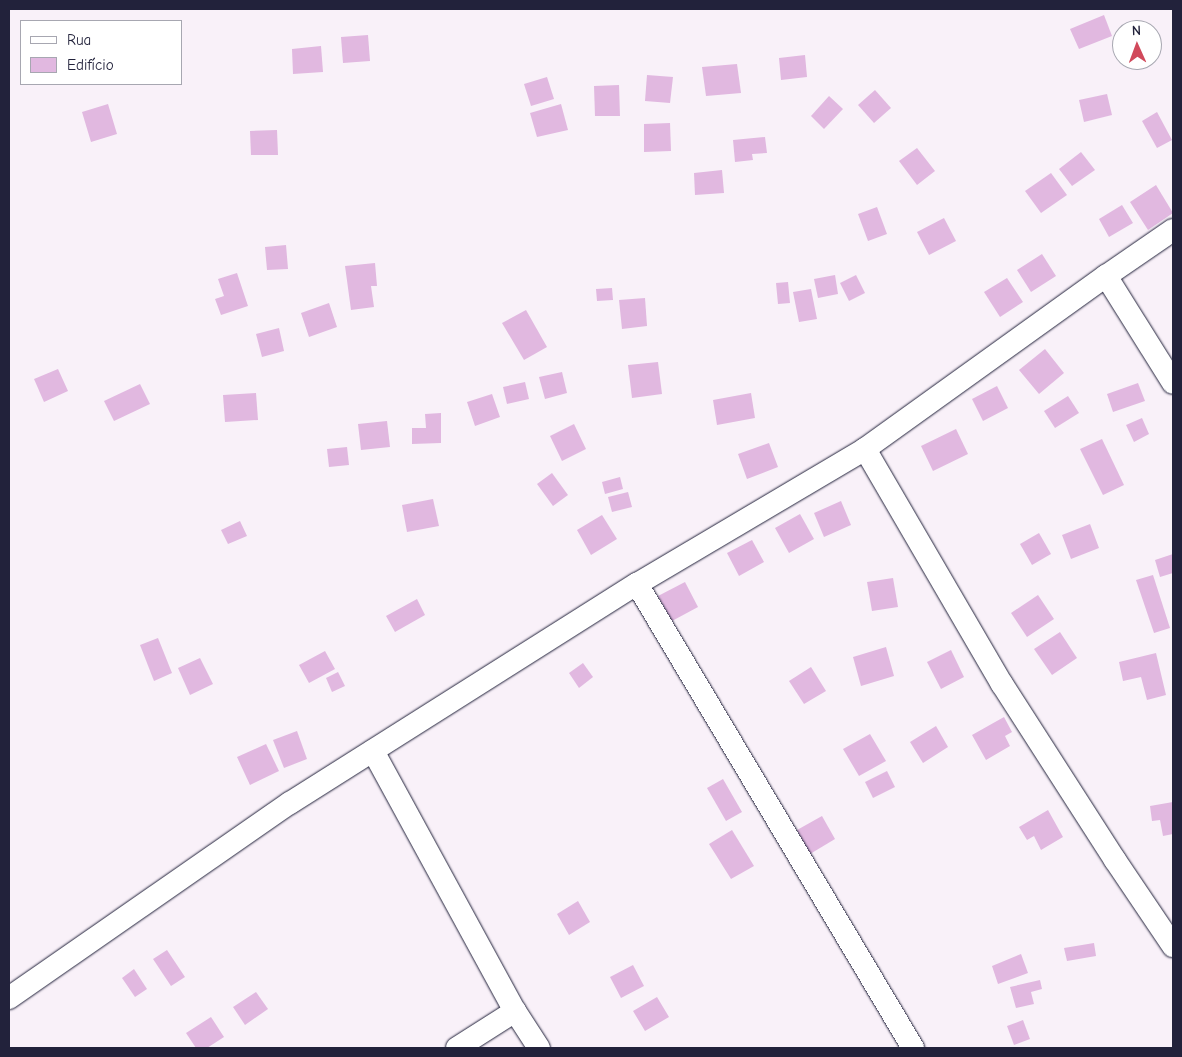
<!DOCTYPE html>
<meta charset="utf-8">
<style>
body{margin:0}
#map{position:relative;width:1182px;height:1057px;overflow:hidden;background:#f9f1f9;font-family:"Comic Neue",sans-serif}
div>[style]{position:absolute}
.building>*{inset:0;background:#e1b8e0}
.roads{filter:drop-shadow(0 0 1px #22223b) drop-shadow(0 0 1px #22223b)}
.minor>*{height:22px;margin:-11px;padding:0 11px;transform-origin:11px;border-radius:11px;background:#fff}
span{translate:-50% -50%;white-space:nowrap;text-align:center;line-height:1.15;-webkit-text-stroke:5px #fff;paint-order:stroke}
.frame{position:absolute;inset:0;border:10px solid #22223b;pointer-events:none}
.legend{position:absolute;left:20px;top:20px;width:162px;height:65px;box-sizing:border-box;background:#fff;border:1px solid #a7a7b1;margin:0;padding:6px 9px;list-style:none;font-size:15px;color:#22223b}
.legend li{display:flex;align-items:center;gap:10px;height:25px}
.legend b{width:25px;border:1px solid #a7a7b1}
.north{position:absolute;left:1112px;top:20px;width:50px;height:50px;box-sizing:border-box;background:#fff;border:1px solid #a7a7b1;border-radius:50%;rotate:358deg;font-size:14px;font-weight:700;line-height:20px;text-align:center;color:#22223b}
.north::after{content:'';display:block;margin:auto;width:18px;height:22px;background:#d1495b;clip-path:polygon(50% 0,100% 100%,50% 72%,0 100%)}
</style>
<div id="map">
<div class="building">
<i style="clip-path:polygon(1104px 15px,1112px 36px,1079px 49px,1070px 29px)"></i>
<i style="clip-path:polygon(368px 35px,370px 61px,343px 63px,341px 37px)"></i>
<i style="clip-path:polygon(321px 46px,323px 72px,293px 74px,292px 49px)"></i>
<i style="clip-path:polygon(805px 55px,807px 77px,781px 80px,779px 58px)"></i>
<i style="clip-path:polygon(737px 64px,741px 93px,706px 96px,702px 67px)"></i>
<i style="clip-path:polygon(647px 75px,673px 77px,670px 103px,645px 101px)"></i>
<i style="clip-path:polygon(547px 77px,554px 99px,531px 106px,524px 84px)"></i>
<i style="clip-path:polygon(619px 85px,620px 116px,595px 116px,594px 86px)"></i>
<i style="clip-path:polygon(875px 90px,891px 108px,874px 123px,858px 105px)"></i>
<i style="clip-path:polygon(1107px 94px,1112px 115px,1084px 122px,1079px 100px)"></i>
<i style="clip-path:polygon(829px 96px,843px 109px,824px 129px,811px 116px)"></i>
<i style="clip-path:polygon(108px 104px,117px 134px,91px 142px,82px 112px)"></i>
<i style="clip-path:polygon(561px 104px,568px 130px,537px 137px,530px 113px)"></i>
<i style="clip-path:polygon(1157px 112px,1172px 140px,1157px 148px,1142px 121px)"></i>
<i style="clip-path:polygon(670px 123px,671px 151px,644px 152px,644px 124px)"></i>
<i style="clip-path:polygon(277px 130px,278px 155px,251px 155px,250px 131px)"></i>
<i style="clip-path:polygon(765px 137px,767px 153px,752px 154px,753px 160px,735px 162px,733px 140px)"></i>
<i style="clip-path:polygon(917px 148px,935px 171px,917px 185px,899px 161px)"></i>
<i style="clip-path:polygon(1081px 152px,1095px 170px,1072px 186px,1059px 169px)"></i>
<i style="clip-path:polygon(722px 170px,724px 193px,695px 195px,694px 173px)"></i>
<i style="clip-path:polygon(1051px 173px,1067px 195px,1041px 213px,1025px 191px)"></i>
<i style="clip-path:polygon(1156px 185px,1173px 213px,1148px 230px,1130px 202px)"></i>
<i style="clip-path:polygon(1122px 205px,1133px 223px,1109px 237px,1099px 219px)"></i>
<i style="clip-path:polygon(877px 207px,887px 234px,868px 241px,858px 214px)"></i>
<i style="clip-path:polygon(944px 218px,956px 241px,929px 255px,917px 232px)"></i>
<i style="clip-path:polygon(286px 245px,288px 269px,267px 270px,265px 247px)"></i>
<i style="clip-path:polygon(1042px 254px,1056px 276px,1031px 292px,1017px 270px)"></i>
<i style="clip-path:polygon(375px 263px,377px 286px,371px 286px,374px 307px,351px 310px,345px 266px)"></i>
<i style="clip-path:polygon(237px 273px,248px 306px,221px 315px,215px 299px,224px 296px,218px 279px)"></i>
<i style="clip-path:polygon(835px 275px,838px 294px,818px 298px,814px 279px)"></i>
<i style="clip-path:polygon(856px 275px,865px 293px,849px 301px,840px 283px)"></i>
<i style="clip-path:polygon(1007px 278px,1023px 302px,1000px 317px,984px 292px)"></i>
<i style="clip-path:polygon(788px 282px,790px 303px,778px 304px,776px 283px)"></i>
<i style="clip-path:polygon(612px 288px,613px 300px,597px 301px,596px 289px)"></i>
<i style="clip-path:polygon(811px 289px,817px 319px,799px 322px,793px 292px)"></i>
<i style="clip-path:polygon(645px 298px,647px 326px,622px 329px,619px 300px)"></i>
<i style="clip-path:polygon(329px 303px,337px 327px,309px 337px,301px 313px)"></i>
<i style="clip-path:polygon(526px 310px,547px 347px,524px 360px,502px 323px)"></i>
<i style="clip-path:polygon(279px 328px,284px 351px,262px 357px,256px 334px)"></i>
<i style="clip-path:polygon(1045px 349px,1064px 373px,1039px 394px,1019px 370px)"></i>
<i style="clip-path:polygon(658px 362px,662px 394px,632px 398px,628px 365px)"></i>
<i style="clip-path:polygon(58px 369px,68px 391px,44px 402px,34px 379px)"></i>
<i style="clip-path:polygon(562px 372px,567px 393px,545px 399px,539px 377px)"></i>
<i style="clip-path:polygon(525px 382px,529px 399px,507px 404px,503px 387px)"></i>
<i style="clip-path:polygon(1138px 383px,1145px 401px,1113px 412px,1107px 394px)"></i>
<i style="clip-path:polygon(140px 384px,150px 404px,114px 421px,104px 401px)"></i>
<i style="clip-path:polygon(997px 386px,1008px 408px,983px 421px,972px 399px)"></i>
<i style="clip-path:polygon(256px 393px,258px 420px,225px 422px,223px 395px)"></i>
<i style="clip-path:polygon(751px 393px,755px 418px,717px 425px,713px 400px)"></i>
<i style="clip-path:polygon(492px 394px,500px 417px,475px 426px,467px 402px)"></i>
<i style="clip-path:polygon(1068px 396px,1079px 413px,1055px 428px,1044px 411px)"></i>
<i style="clip-path:polygon(441px 413px,441px 443px,412px 444px,412px 428px,426px 428px,425px 414px)"></i>
<i style="clip-path:polygon(1142px 418px,1149px 434px,1134px 442px,1126px 425px)"></i>
<i style="clip-path:polygon(387px 421px,390px 447px,361px 450px,358px 424px)"></i>
<i style="clip-path:polygon(574px 424px,586px 449px,562px 461px,550px 436px)"></i>
<i style="clip-path:polygon(956px 429px,968px 454px,933px 471px,921px 446px)"></i>
<i style="clip-path:polygon(1102px 439px,1124px 485px,1103px 495px,1080px 449px)"></i>
<i style="clip-path:polygon(769px 443px,778px 467px,747px 479px,738px 454px)"></i>
<i style="clip-path:polygon(347px 447px,349px 465px,329px 467px,327px 449px)"></i>
<i style="clip-path:polygon(552px 473px,568px 495px,553px 506px,537px 484px)"></i>
<i style="clip-path:polygon(620px 477px,623px 489px,605px 494px,602px 482px)"></i>
<i style="clip-path:polygon(628px 492px,632px 507px,612px 512px,608px 497px)"></i>
<i style="clip-path:polygon(433px 499px,439px 526px,407px 532px,402px 505px)"></i>
<i style="clip-path:polygon(841px 501px,851px 525px,824px 537px,814px 513px)"></i>
<i style="clip-path:polygon(800px 514px,814px 539px,789px 553px,775px 528px)"></i>
<i style="clip-path:polygon(602px 515px,617px 539px,591px 555px,577px 530px)"></i>
<i style="clip-path:polygon(240px 521px,247px 536px,228px 544px,221px 530px)"></i>
<i style="clip-path:polygon(1090px 524px,1099px 548px,1071px 559px,1062px 535px)"></i>
<i style="clip-path:polygon(1039px 533px,1051px 554px,1032px 565px,1020px 544px)"></i>
<i style="clip-path:polygon(752px 540px,764px 562px,739px 576px,727px 553px)"></i>
<i style="clip-path:polygon(1173px 554px,1173px 573px,1160px 577px,1155px 560px)"></i>
<i style="clip-path:polygon(1153px 575px,1170px 628px,1154px 633px,1136px 580px)"></i>
<i style="clip-path:polygon(893px 578px,898px 607px,872px 611px,867px 582px)"></i>
<i style="clip-path:polygon(685px 582px,698px 607px,672px 621px,658px 596px)"></i>
<i style="clip-path:polygon(1038px 595px,1054px 619px,1027px 637px,1011px 613px)"></i>
<i style="clip-path:polygon(417px 599px,425px 615px,395px 632px,386px 616px)"></i>
<i style="clip-path:polygon(1060px 632px,1077px 658px,1052px 675px,1034px 649px)"></i>
<i style="clip-path:polygon(158px 638px,172px 673px,154px 681px,140px 645px)"></i>
<i style="clip-path:polygon(886px 647px,894px 676px,861px 686px,853px 657px)"></i>
<i style="clip-path:polygon(951px 650px,964px 677px,941px 689px,927px 662px)"></i>
<i style="clip-path:polygon(325px 651px,335px 669px,309px 683px,299px 665px)"></i>
<i style="clip-path:polygon(1156px 653px,1166px 695px,1147px 700px,1141px 677px,1123px 681px,1119px 662px)"></i>
<i style="clip-path:polygon(200px 658px,213px 684px,190px 695px,178px 668px)"></i>
<i style="clip-path:polygon(583px 663px,593px 677px,579px 688px,569px 673px)"></i>
<i style="clip-path:polygon(811px 667px,826px 691px,804px 704px,789px 681px)"></i>
<i style="clip-path:polygon(338px 672px,345px 686px,332px 692px,326px 678px)"></i>
<i style="clip-path:polygon(1004px 717px,1012px 732px,1005px 736px,1010px 746px,986px 760px,972px 735px)"></i>
<i style="clip-path:polygon(936px 726px,948px 747px,923px 763px,910px 742px)"></i>
<i style="clip-path:polygon(297px 731px,307px 759px,284px 768px,273px 740px)"></i>
<i style="clip-path:polygon(870px 734px,886px 761px,859px 776px,843px 749px)"></i>
<i style="clip-path:polygon(266px 744px,279px 771px,250px 785px,237px 757px)"></i>
<i style="clip-path:polygon(887px 771px,895px 787px,873px 798px,865px 782px)"></i>
<i style="clip-path:polygon(723px 779px,742px 812px,726px 821px,707px 788px)"></i>
<i style="clip-path:polygon(1173px 802px,1173px 834px,1163px 836px,1160px 820px,1152px 821px,1150px 806px)"></i>
<i style="clip-path:polygon(1048px 810px,1063px 837px,1041px 850px,1034px 836px,1027px 840px,1019px 827px)"></i>
<i style="clip-path:polygon(822px 816px,835px 839px,810px 854px,797px 830px)"></i>
<i style="clip-path:polygon(732px 830px,754px 866px,731px 879px,709px 844px)"></i>
<i style="clip-path:polygon(578px 901px,590px 922px,569px 935px,557px 914px)"></i>
<i style="clip-path:polygon(1094px 943px,1096px 956px,1067px 961px,1064px 948px)"></i>
<i style="clip-path:polygon(167px 950px,185px 977px,171px 986px,153px 959px)"></i>
<i style="clip-path:polygon(1021px 954px,1028px 973px,998px 984px,992px 966px)"></i>
<i style="clip-path:polygon(633px 965px,644px 986px,621px 998px,610px 977px)"></i>
<i style="clip-path:polygon(134px 969px,147px 989px,135px 997px,122px 978px)"></i>
<i style="clip-path:polygon(1040px 980px,1042px 989px,1031px 992px,1034px 1004px,1016px 1008px,1010px 987px)"></i>
<i style="clip-path:polygon(256px 992px,268px 1009px,245px 1025px,233px 1007px)"></i>
<i style="clip-path:polygon(657px 997px,669px 1017px,645px 1031px,633px 1011px)"></i>
<i style="clip-path:polygon(211px 1017px,224px 1037px,207px 1048px,196px 1048px,186px 1033px)"></i>
<i style="clip-path:polygon(1023px 1020px,1030px 1039px,1014px 1045px,1007px 1026px)"></i>
</div>
<div class="roads">
<div class="minor">
<i style="left:1106px;top:276px;width:126px;rotate:57.9deg"></i>
<i style="left:865px;top:449px;width:272px;rotate:59.8deg"></i>
<i style="left:1002px;top:684px;width:209px;rotate:57.3deg"></i>
<i style="left:1115px;top:860px;width:104px;rotate:56deg"></i>
<i style="left:637px;top:584px;width:540px;rotate:59.25deg"></i>
<i style="left:373px;top:751px;width:296px;rotate:61.4deg"></i>
<i style="left:515px;top:1011px;width:44px;rotate:57deg"></i>
<i style="left:9px;top:998px;width:342px;rotate:-34.8deg"></i>
<i style="left:290px;top:803px;width:410px;rotate:-32.3deg"></i>
<i style="left:637px;top:584px;width:265px;rotate:-30.6deg"></i>
<i style="left:865px;top:449px;width:297px;rotate:-35.7deg"></i>
<i style="left:1106px;top:276px;width:81px;rotate:-34.5deg"></i>
<i style="left:457px;top:1048px;width:69px;rotate:-32.5deg"></i>
</div>
</div>
<div class="frame"></div>
<ul class="legend">
<li><b style="height:6px;background:#fff"></b>Rua</li>
<li><b style="height:14px;background:#e1b8e0"></b>Edifício</li>
</ul>
<div class="north">N</div>
</div>
